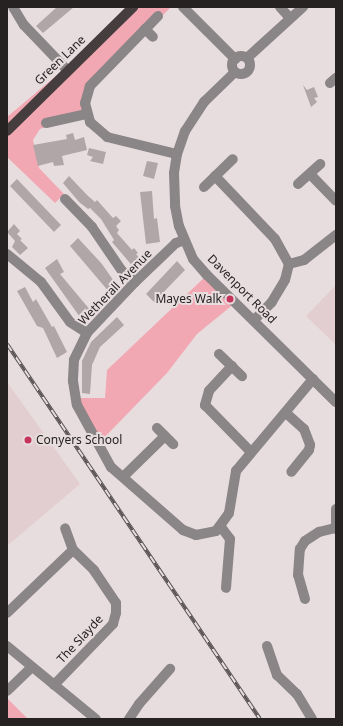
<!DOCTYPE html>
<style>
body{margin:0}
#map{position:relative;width:343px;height:726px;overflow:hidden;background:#e8ddde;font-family:"Noto Sans",sans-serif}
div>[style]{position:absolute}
.built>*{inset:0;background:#e2ced0}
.green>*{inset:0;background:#f2a8b3}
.building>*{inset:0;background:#b1a6a7}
.minor>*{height:10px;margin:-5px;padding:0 5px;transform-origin:5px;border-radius:5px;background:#8a8586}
.minor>.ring{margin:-5px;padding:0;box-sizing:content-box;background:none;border:10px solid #8a8586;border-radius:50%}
.major>*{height:10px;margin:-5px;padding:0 5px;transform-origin:5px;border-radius:5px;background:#453d3e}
.rail>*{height:4px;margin-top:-2px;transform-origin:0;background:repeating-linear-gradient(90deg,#e8ddde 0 8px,#585252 0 16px);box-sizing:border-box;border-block:1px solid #585252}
.dots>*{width:11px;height:11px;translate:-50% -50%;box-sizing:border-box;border:2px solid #e8ddde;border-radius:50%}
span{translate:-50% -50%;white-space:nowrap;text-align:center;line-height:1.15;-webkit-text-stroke:4px #e8ddde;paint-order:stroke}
.street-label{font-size:12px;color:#262222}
.poi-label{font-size:12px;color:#262222}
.right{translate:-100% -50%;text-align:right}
.left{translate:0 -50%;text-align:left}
.frame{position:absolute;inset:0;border:8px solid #262222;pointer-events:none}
</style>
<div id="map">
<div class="built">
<i style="clip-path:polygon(336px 285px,336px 345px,306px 316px)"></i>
<i style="clip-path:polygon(7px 382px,80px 484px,7px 546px)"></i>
</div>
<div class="green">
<i style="clip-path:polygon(138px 7px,171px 7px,95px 83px,84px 112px,40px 129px,33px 140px,39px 168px,64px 194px,55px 203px,7px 157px,7px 117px)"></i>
<i style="clip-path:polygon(207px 275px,235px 303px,197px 334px,167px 373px,98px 444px,75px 398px,105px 398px,107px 370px)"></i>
<i style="clip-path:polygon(7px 698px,28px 719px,7px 719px)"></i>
</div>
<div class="building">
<i style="clip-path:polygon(57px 7px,74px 7px,43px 33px,36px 26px)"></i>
<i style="clip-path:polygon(303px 85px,307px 90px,314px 87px,318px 97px,314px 98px,317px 102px,311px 107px)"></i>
<i style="clip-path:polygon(73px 133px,75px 140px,84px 137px,87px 150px,62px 156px,64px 165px,54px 166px,53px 162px,38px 166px,33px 145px,67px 139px,66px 135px)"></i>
<i style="clip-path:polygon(89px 148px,106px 152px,103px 164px,90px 161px,93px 157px,87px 155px)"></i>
<i style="clip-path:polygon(147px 161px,158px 163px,154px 179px,143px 176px)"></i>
<i style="clip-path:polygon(69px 176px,88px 196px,95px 202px,97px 200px,113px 218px,116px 216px,121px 221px,116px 226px,119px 230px,117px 233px,132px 250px,134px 248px,138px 253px,136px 254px,140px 259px,141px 263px,135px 269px,112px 242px,114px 240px,101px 219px,90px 208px,88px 209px,79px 202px,63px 183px)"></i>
<i style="clip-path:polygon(17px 179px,61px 225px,54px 232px,10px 186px)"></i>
<i style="clip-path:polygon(152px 191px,154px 219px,157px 218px,160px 242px,146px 244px,140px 192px)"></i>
<i style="clip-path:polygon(14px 224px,20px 231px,17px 234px,22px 239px,20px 240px,28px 248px,20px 255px,12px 247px,15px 241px,7px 232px)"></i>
<i style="clip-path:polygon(78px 238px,102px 264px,118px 287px,110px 293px,70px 246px)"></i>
<i style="clip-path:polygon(57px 259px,64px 272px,60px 274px,91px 311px,82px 320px,45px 268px)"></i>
<i style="clip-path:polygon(177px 261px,185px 270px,154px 302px,146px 294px)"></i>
<i style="clip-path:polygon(25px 287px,33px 302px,36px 299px,52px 327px,54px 326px,67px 352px,57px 358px,43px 328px,37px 326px,17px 291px)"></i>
<i style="clip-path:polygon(117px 317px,124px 325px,100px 347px,92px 365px,90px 394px,82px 393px,82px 361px,91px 342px)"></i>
</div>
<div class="minor">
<i style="left:13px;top:7px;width:21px;rotate:59deg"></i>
<i style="left:24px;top:25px;width:62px;rotate:46.3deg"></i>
<i style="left:183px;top:7px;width:74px;rotate:45deg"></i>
<i style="left:280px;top:7px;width:15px;rotate:48deg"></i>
<i style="left:158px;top:16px;width:98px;rotate:134.2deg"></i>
<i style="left:90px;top:86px;width:18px;rotate:106deg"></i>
<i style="left:85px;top:103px;width:20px;rotate:75deg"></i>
<i style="left:90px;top:122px;width:23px;rotate:41deg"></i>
<i style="left:107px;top:137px;width:72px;rotate:13.7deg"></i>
<i style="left:145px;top:29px;width:11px;rotate:45deg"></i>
<i class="ring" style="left:232px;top:56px;width:8px;height:8px"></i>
<i style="left:247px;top:58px;width:76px;rotate:-42.3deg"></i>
<i style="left:235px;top:72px;width:43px;rotate:135.9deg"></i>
<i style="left:204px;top:102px;width:35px;rotate:123deg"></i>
<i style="left:185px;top:131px;width:24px;rotate:109deg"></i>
<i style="left:177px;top:154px;width:19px;rotate:99deg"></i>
<i style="left:174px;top:173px;width:33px;rotate:88deg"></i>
<i style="left:175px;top:206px;width:20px;rotate:79deg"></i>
<i style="left:179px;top:226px;width:36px;rotate:67deg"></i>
<i style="left:193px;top:259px;width:21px;rotate:49deg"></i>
<i style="left:207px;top:275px;width:181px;rotate:44.6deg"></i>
<i style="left:330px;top:83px;width:8px;rotate:-40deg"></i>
<i style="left:46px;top:123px;width:42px;rotate:-12.4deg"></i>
<i style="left:310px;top:174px;width:37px;rotate:46deg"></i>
<i style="left:215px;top:176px;width:87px;rotate:46.4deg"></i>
<i style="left:275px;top:239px;width:29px;rotate:61deg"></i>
<i style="left:289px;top:264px;width:16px;rotate:104deg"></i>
<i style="left:285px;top:280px;width:26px;rotate:121deg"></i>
<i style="left:272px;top:302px;width:25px;rotate:135deg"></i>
<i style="left:298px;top:184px;width:30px;rotate:-42deg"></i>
<i style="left:204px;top:187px;width:40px;rotate:-44deg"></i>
<i style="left:65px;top:199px;width:39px;rotate:46deg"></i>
<i style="left:92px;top:227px;width:53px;rotate:55.7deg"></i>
<i style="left:122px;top:271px;width:17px;rotate:40deg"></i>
<i style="left:184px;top:240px;width:9px;rotate:159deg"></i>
<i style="left:176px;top:243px;width:57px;rotate:136.4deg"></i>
<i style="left:135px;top:282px;width:70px;rotate:133.3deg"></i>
<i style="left:87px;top:333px;width:30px;rotate:116deg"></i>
<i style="left:74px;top:360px;width:21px;rotate:93deg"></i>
<i style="left:73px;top:381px;width:24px;rotate:81deg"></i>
<i style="left:77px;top:405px;width:71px;rotate:61.3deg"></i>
<i style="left:111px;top:467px;width:96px;rotate:41.2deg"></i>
<i style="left:183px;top:530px;width:14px;rotate:21deg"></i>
<i style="left:196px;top:535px;width:20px;rotate:-11deg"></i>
<i style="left:216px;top:531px;width:22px;rotate:-54deg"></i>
<i style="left:229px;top:513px;width:43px;rotate:-80.5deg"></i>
<i style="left:236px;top:471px;width:120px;rotate:-50.1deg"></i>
<i style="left:7px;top:254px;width:44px;rotate:39.5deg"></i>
<i style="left:41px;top:282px;width:49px;rotate:54.1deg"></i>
<i style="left:70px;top:322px;width:20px;rotate:33deg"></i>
<i style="left:289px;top:264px;width:16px;rotate:-15deg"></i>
<i style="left:304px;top:260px;width:41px;rotate:-38deg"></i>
<i style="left:219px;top:354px;width:32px;rotate:44deg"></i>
<i style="left:232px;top:366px;width:34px;rotate:133deg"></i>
<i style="left:209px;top:391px;width:15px;rotate:106deg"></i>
<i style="left:205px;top:405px;width:66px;rotate:45.6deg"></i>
<i style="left:286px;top:413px;width:24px;rotate:42deg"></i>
<i style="left:304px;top:429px;width:17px;rotate:69deg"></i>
<i style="left:310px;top:445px;width:5px;rotate:101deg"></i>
<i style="left:309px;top:450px;width:28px;rotate:129deg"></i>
<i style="left:157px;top:428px;width:23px;rotate:45deg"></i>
<i style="left:124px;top:476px;width:57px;rotate:-44.3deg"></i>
<i style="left:336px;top:509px;width:20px;rotate:90deg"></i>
<i style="left:221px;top:527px;width:15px;rotate:53deg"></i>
<i style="left:230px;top:539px;width:49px;rotate:94.7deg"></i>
<i style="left:305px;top:599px;width:25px;rotate:-106deg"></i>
<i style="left:298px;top:575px;width:26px;rotate:-86deg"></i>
<i style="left:300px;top:549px;width:9px;rotate:-58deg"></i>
<i style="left:305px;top:541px;width:17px;rotate:-33deg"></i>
<i style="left:319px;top:532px;width:16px;rotate:-14deg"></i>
<i style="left:7px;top:613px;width:91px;rotate:-43.7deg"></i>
<i style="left:7px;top:646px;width:115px;rotate:39.4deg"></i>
<i style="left:267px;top:646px;width:31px;rotate:71deg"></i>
<i style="left:277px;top:675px;width:28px;rotate:44deg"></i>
<i style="left:297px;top:694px;width:29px;rotate:59deg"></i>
<i style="left:54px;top:685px;width:85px;rotate:-46deg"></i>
<i style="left:113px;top:624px;width:11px;rotate:-75deg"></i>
<i style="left:116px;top:613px;width:10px;rotate:-90deg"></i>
<i style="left:116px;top:603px;width:40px;rotate:-124deg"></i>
<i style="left:94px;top:570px;width:29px;rotate:-136deg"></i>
<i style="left:73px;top:550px;width:23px;rotate:-110deg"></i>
<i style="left:7px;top:691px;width:33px;rotate:-44deg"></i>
<i style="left:129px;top:719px;width:18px;rotate:-56deg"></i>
<i style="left:139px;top:704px;width:47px;rotate:-48.5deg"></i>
</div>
<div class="major">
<i style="left:7px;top:131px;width:177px;rotate:-44.5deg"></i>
</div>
<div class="rail">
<i style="left:7px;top:344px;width:452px;rotate:56deg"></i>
</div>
<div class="dots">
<i style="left:230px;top:299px;background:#c4345b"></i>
<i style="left:28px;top:440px;background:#c4345b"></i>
</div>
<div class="street-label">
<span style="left:60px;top:60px;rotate:-44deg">Green Lane</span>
<span style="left:115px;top:287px;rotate:-46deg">Wetherall Avenue</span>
<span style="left:242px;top:289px;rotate:45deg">Davenport Road</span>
<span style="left:80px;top:639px;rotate:-47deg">The Slayde</span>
</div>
<div class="poi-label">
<span class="right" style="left:222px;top:299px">Mayes Walk</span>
<span class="left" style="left:36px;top:440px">Conyers School</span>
</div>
<div class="frame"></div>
</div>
